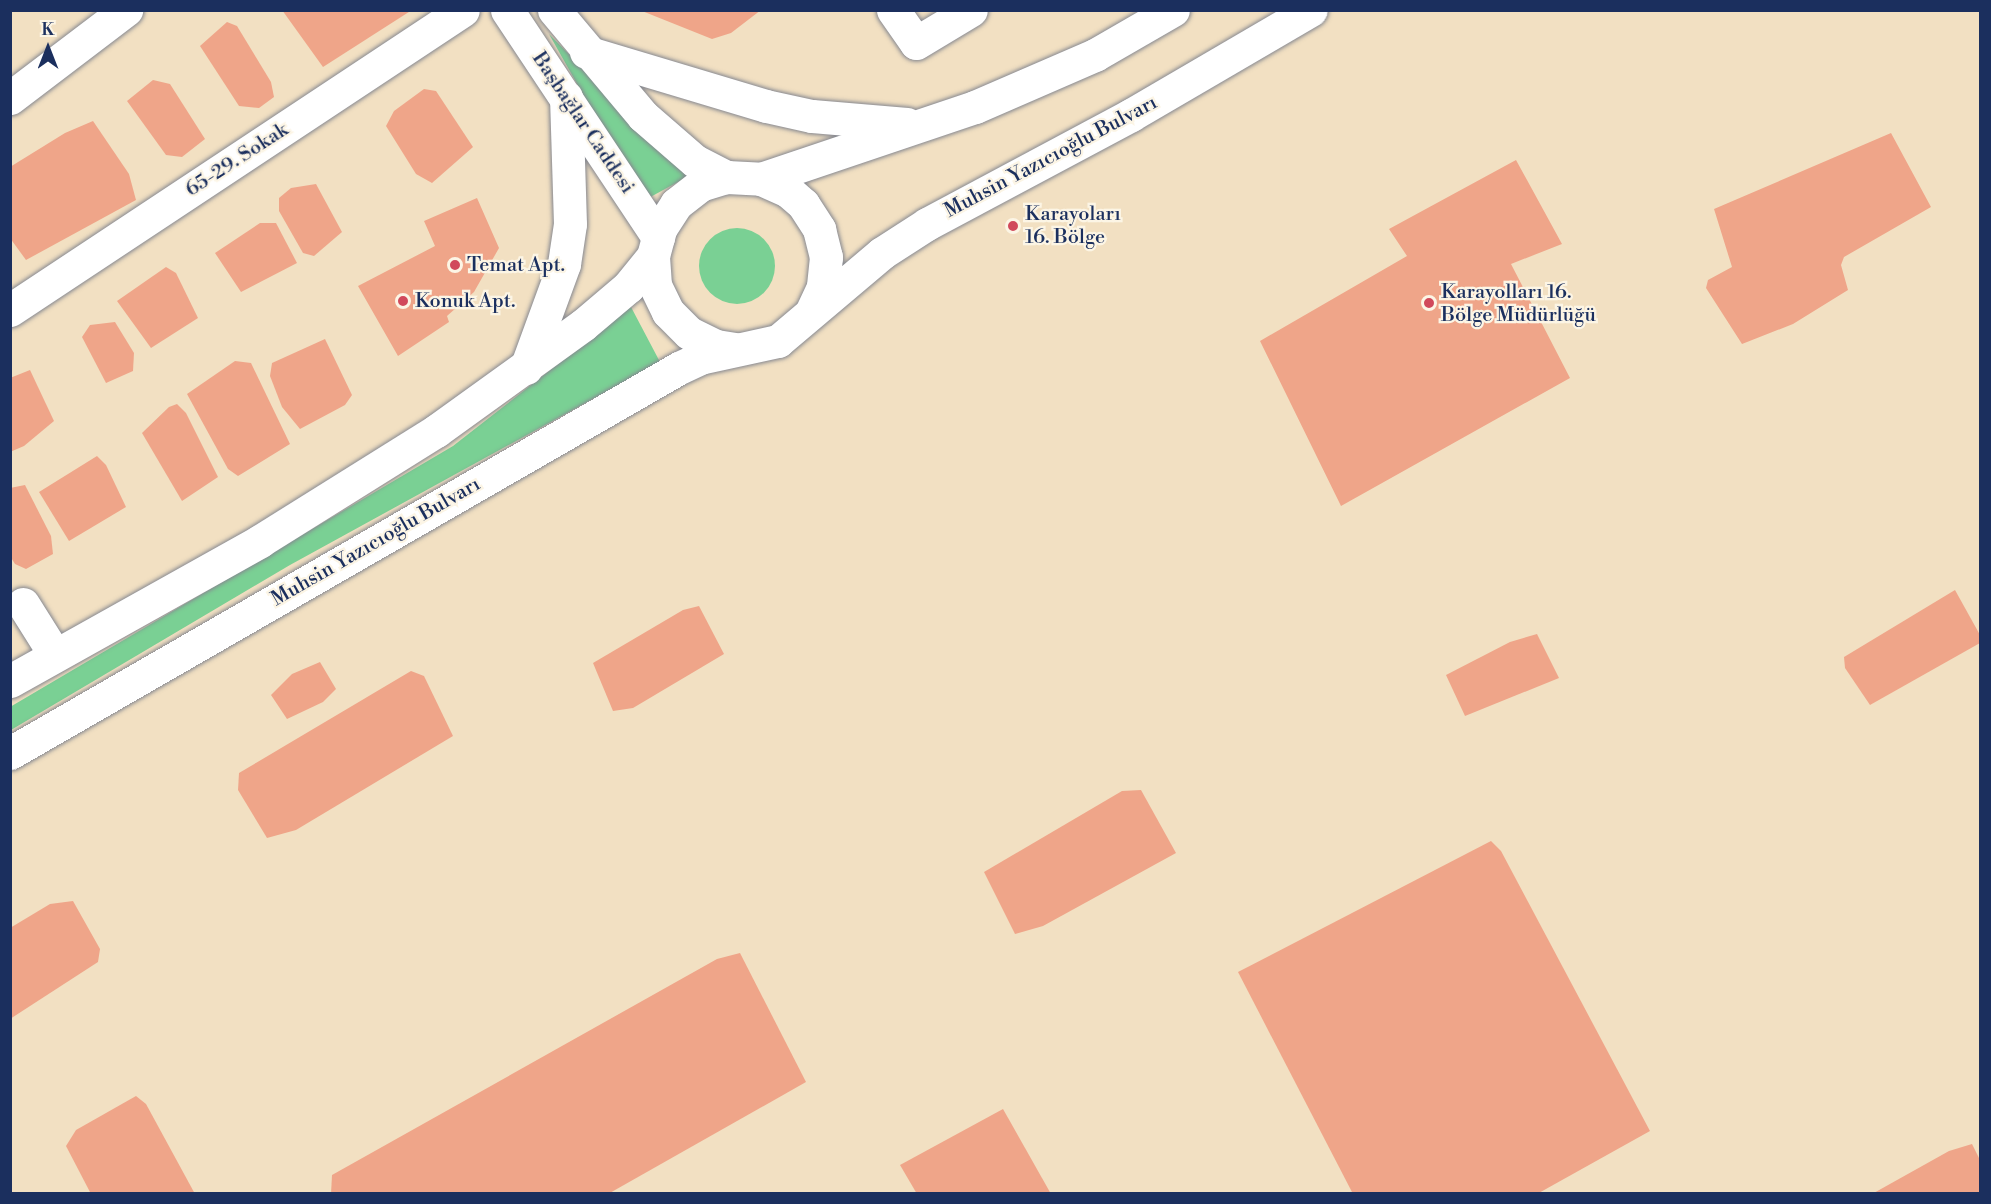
<!DOCTYPE html>
<meta charset="utf-8">
<style>
body{margin:0}
#map{position:relative;width:1991px;height:1204px;overflow:hidden;background:#f2e0c2;font-family:"Libre Bodoni",serif}
div>[style]{position:absolute}
.green>*{inset:0;background:#7ad094}
.round{border-radius:50%}
.building>*{inset:0;background:#efa589}
.roads{filter:drop-shadow(0 0 2px #868890) drop-shadow(0 0 2px #868890)}
.minor>*{height:33px;margin:-16.5px;padding:0 16.5px;transform-origin:16.5px;border-radius:16.5px;background:#fff}
.major>*{height:33px;margin:-16.5px;padding:0 16.5px;transform-origin:16.5px;border-radius:16.5px;background:#fff}
.dots>*{width:16px;height:16px;translate:-50% -50%;box-sizing:border-box;border:3px solid #fcf5e5;border-radius:50%}
span{translate:-50% -50%;white-space:nowrap;text-align:center;line-height:1.15;-webkit-text-stroke:4.5px #fcf5e5;paint-order:stroke}
.street-label{font-size:20px;color:#1b2f5e}
.poi-label{font-size:20px;color:#1b2f5e}
.left{translate:0 -50%;text-align:left}
.frame{position:absolute;inset:0;border:12px solid #1b2f5e;pointer-events:none}
.north{position:absolute;left:18px;top:18px;width:60px;height:60px;-webkit-text-stroke:4px #fcf5e5;paint-order:stroke;rotate:0deg;font-size:16px;font-weight:700;line-height:24px;text-align:center;color:#1b2f5e}
.north::after{content:'';display:block;margin:auto;width:21px;height:27px;background:#1b2f5e;clip-path:polygon(50% 0,100% 100%,50% 72%,0 100%)}
</style>
<div id="map">
<div class="green">
<i style="clip-path:polygon(549px 34px,689px 176px,643px 201px)"></i>
<i class="round" style="left:699px;top:228px;width:76px;height:76px"></i>
<i style="clip-path:polygon(631px 307px,660px 362px,290px 565px,11px 730px,10px 707px,453px 446px)"></i>
</div>
<div class="building">
<i style="clip-path:polygon(282px 10px,412px 10px,323px 67px)"></i>
<i style="clip-path:polygon(761px 10px,731px 33px,712px 39px,642px 11px)"></i>
<i style="clip-path:polygon(227px 22px,237px 26px,271px 82px,274px 97px,259px 108px,239px 106px,200px 46px)"></i>
<i style="clip-path:polygon(153px 80px,170px 84px,205px 139px,182px 157px,166px 155px,127px 101px)"></i>
<i style="clip-path:polygon(424px 89px,436px 91px,473px 147px,432px 183px,416px 174px,386px 126px,394px 111px)"></i>
<i style="clip-path:polygon(93px 121px,129px 174px,136px 200px,26px 260px,10px 238px,10px 167px,65px 133px)"></i>
<i style="clip-path:polygon(1891px 133px,1931px 207px,1844px 257px,1841px 265px,1848px 290px,1793px 324px,1742px 344px,1706px 288px,1708px 280px,1732px 267px,1714px 209px)"></i>
<i style="clip-path:polygon(1516px 160px,1562px 244px,1511px 264px,1570px 378px,1341px 506px,1260px 341px,1407px 256px,1389px 229px)"></i>
<i style="clip-path:polygon(316px 184px,342px 232px,314px 256px,303px 253px,279px 211px,279px 198px,291px 188px)"></i>
<i style="clip-path:polygon(477px 198px,499px 248px,474px 292px,447px 316px,449px 322px,398px 356px,358px 286px,435px 246px,424px 221px)"></i>
<i style="clip-path:polygon(260px 223px,276px 223px,297px 263px,241px 292px,215px 253px)"></i>
<i style="clip-path:polygon(166px 267px,176px 273px,198px 318px,151px 348px,117px 301px)"></i>
<i style="clip-path:polygon(115px 322px,134px 353px,133px 371px,106px 383px,82px 337px,90px 325px)"></i>
<i style="clip-path:polygon(325px 339px,352px 395px,345px 405px,300px 429px,282px 407px,270px 376px,272px 363px)"></i>
<i style="clip-path:polygon(235px 361px,251px 363px,290px 444px,238px 476px,228px 469px,187px 394px)"></i>
<i style="clip-path:polygon(30px 370px,54px 421px,24px 446px,10px 452px,10px 378px)"></i>
<i style="clip-path:polygon(177px 404px,186px 413px,218px 477px,182px 501px,142px 433px,169px 407px)"></i>
<i style="clip-path:polygon(97px 456px,106px 465px,126px 507px,69px 541px,39px 492px)"></i>
<i style="clip-path:polygon(25px 485px,51px 536px,53px 554px,26px 569px,15px 564px,10px 556px,10px 488px)"></i>
<i style="clip-path:polygon(1955px 590px,1980px 635px,1980px 643px,1870px 705px,1845px 668px,1844px 657px)"></i>
<i style="clip-path:polygon(699px 606px,724px 654px,633px 708px,613px 711px,593px 663px,683px 610px)"></i>
<i style="clip-path:polygon(1537px 634px,1559px 678px,1465px 716px,1446px 675px,1510px 642px)"></i>
<i style="clip-path:polygon(320px 662px,336px 689px,323px 702px,287px 719px,271px 695px,292px 674px)"></i>
<i style="clip-path:polygon(411px 671px,424px 676px,453px 736px,296px 830px,267px 838px,238px 790px,239px 773px)"></i>
<i style="clip-path:polygon(1141px 790px,1176px 853px,1043px 926px,1015px 934px,984px 872px,1122px 791px)"></i>
<i style="clip-path:polygon(1491px 841px,1501px 851px,1650px 1131px,1537px 1194px,1353px 1194px,1238px 972px)"></i>
<i style="clip-path:polygon(73px 901px,100px 949px,98px 962px,10px 1019px,10px 928px,50px 904px)"></i>
<i style="clip-path:polygon(740px 953px,806px 1082px,608px 1194px,331px 1194px,332px 1175px,717px 959px)"></i>
<i style="clip-path:polygon(136px 1096px,146px 1104px,195px 1194px,91px 1194px,66px 1146px,76px 1130px)"></i>
<i style="clip-path:polygon(1003px 1109px,1051px 1194px,917px 1194px,900px 1165px)"></i>
<i style="clip-path:polygon(1972px 1144px,1980px 1160px,1980px 1194px,1872px 1194px,1949px 1151px)"></i>
</div>
<div class="roads">
<div class="minor">
<i style="left:893px;top:10px;width:40px;rotate:55.1deg"></i>
<i style="left:916px;top:43px;width:64px;rotate:-31deg"></i>
<i style="left:10px;top:98px;width:146px;rotate:-37.2deg"></i>
<i style="left:10px;top:310px;width:543px;rotate:-33.51deg"></i>
<i style="left:23px;top:604px;width:60px;rotate:57.9deg"></i>
</div>
<div class="major">
<i style="left:507px;top:10px;width:273px;rotate:56.4deg"></i>
<i style="left:554px;top:10px;width:138px;rotate:50deg"></i>
<i style="left:643px;top:116px;width:69px;rotate:40.9deg"></i>
<i style="left:695px;top:161px;width:36px;rotate:27deg"></i>
<i style="left:586px;top:52px;width:188px;rotate:16.7deg"></i>
<i style="left:766px;top:106px;width:47px;rotate:12.3deg"></i>
<i style="left:812px;top:116px;width:95px;rotate:4.8deg"></i>
<i style="left:761px;top:179px;width:226px;rotate:-18.6deg"></i>
<i style="left:975px;top:107px;width:131px;rotate:-23.4deg"></i>
<i style="left:1095px;top:55px;width:90px;rotate:-30deg"></i>
<i style="left:735px;top:349px;width:19px;rotate:-171deg"></i>
<i style="left:716px;top:346px;width:30px;rotate:-154deg"></i>
<i style="left:689px;top:333px;width:30px;rotate:-135deg"></i>
<i style="left:668px;top:312px;width:30px;rotate:-116deg"></i>
<i style="left:655px;top:285px;width:29px;rotate:-94deg"></i>
<i style="left:653px;top:256px;width:28px;rotate:-75deg"></i>
<i style="left:660px;top:229px;width:30px;rotate:-57deg"></i>
<i style="left:676px;top:204px;width:31px;rotate:-38deg"></i>
<i style="left:700px;top:185px;width:28px;rotate:-17deg"></i>
<i style="left:727px;top:177px;width:34px;rotate:3deg"></i>
<i style="left:761px;top:179px;width:30px;rotate:24deg"></i>
<i style="left:788px;top:191px;width:20px;rotate:41deg"></i>
<i style="left:803px;top:204px;width:30px;rotate:57deg"></i>
<i style="left:819px;top:229px;width:29px;rotate:76deg"></i>
<i style="left:826px;top:257px;width:30px;rotate:96deg"></i>
<i style="left:823px;top:287px;width:26px;rotate:115deg"></i>
<i style="left:526px;top:368px;width:111px;rotate:-69.9deg"></i>
<i style="left:564px;top:264px;width:40px;rotate:-81.5deg"></i>
<i style="left:570px;top:224px;width:127px;rotate:-91.8deg"></i>
<i style="left:10px;top:681px;width:287px;rotate:-29.2deg"></i>
<i style="left:260px;top:541px;width:208px;rotate:-32deg"></i>
<i style="left:436px;top:431px;width:181px;rotate:-35.8deg"></i>
<i style="left:583px;top:325px;width:59px;rotate:-40.2deg"></i>
<i style="left:628px;top:287px;width:40px;rotate:-51deg"></i>
<i style="left:10px;top:753px;width:772px;rotate:-29.92deg"></i>
<i style="left:679px;top:368px;width:23px;rotate:-25deg"></i>
<i style="left:700px;top:358px;width:80px;rotate:-12.3deg"></i>
<i style="left:778px;top:341px;width:136px;rotate:-40.2deg"></i>
<i style="left:882px;top:253px;width:54px;rotate:-32.8deg"></i>
<i style="left:927px;top:224px;width:231px;rotate:-28.1deg"></i>
<i style="left:1131px;top:115px;width:208px;rotate:-30.3deg"></i>
</div>
</div>
<div class="dots">
<i style="left:1013px;top:226px;background:#d1495b"></i>
<i style="left:455px;top:265px;background:#d1495b"></i>
<i style="left:403px;top:301px;background:#d1495b"></i>
<i style="left:1429px;top:303px;background:#d1495b"></i>
</div>
<div class="street-label">
<span style="left:583px;top:123px;rotate:56deg">Başbağlar Caddesi</span>
<span style="left:1051px;top:157px;rotate:-28deg">Muhsin Yazıcıoğlu Bulvarı</span>
<span style="left:237px;top:160px;rotate:-33deg">65-29. Sokak</span>
<span style="left:376px;top:542px;rotate:-30deg">Muhsin Yazıcıoğlu Bulvarı</span>
</div>
<div class="poi-label">
<span class="left" style="left:1025px;top:226px">Karayoları<br>16. Bölge</span>
<span class="left" style="left:467px;top:265px">Temat Apt.</span>
<span class="left" style="left:1441px;top:304px">Karayolları 16.<br>Bölge Müdürlüğü</span>
<span class="left" style="left:415px;top:301px">Konuk Apt.</span>
</div>
<div class="frame"></div>
<div class="north">K</div>
</div>
